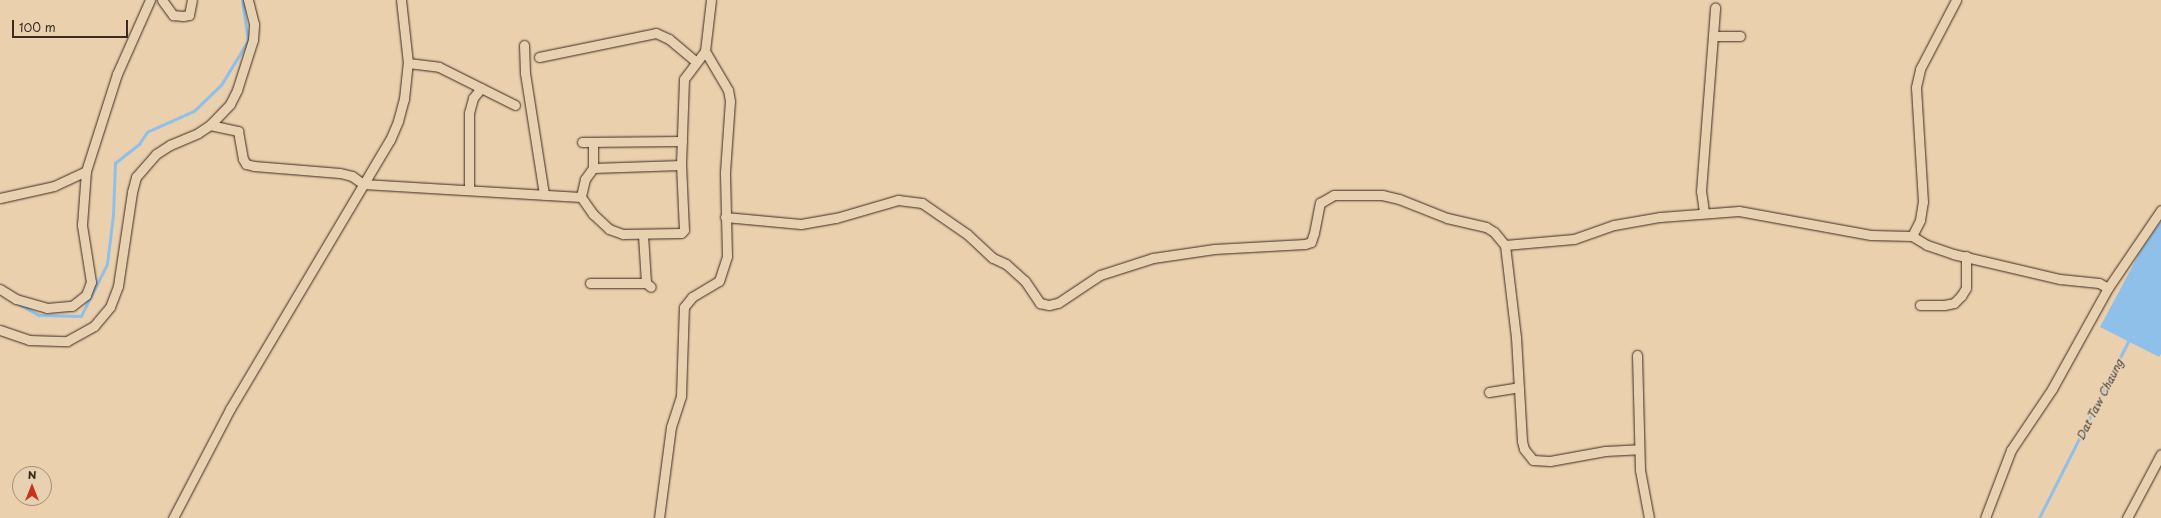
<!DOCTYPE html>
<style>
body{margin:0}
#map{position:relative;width:2161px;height:518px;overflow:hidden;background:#ebd0ae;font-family:"Playpen Sans",sans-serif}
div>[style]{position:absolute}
.water>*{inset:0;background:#8ec0ea}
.stream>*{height:2.5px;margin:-1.25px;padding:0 1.25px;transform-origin:1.25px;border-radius:1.25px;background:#8ec0ea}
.roads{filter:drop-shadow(0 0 1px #3b2a1e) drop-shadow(0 0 1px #3b2a1e)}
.minor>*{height:9px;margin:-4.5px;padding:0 4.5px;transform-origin:4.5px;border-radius:4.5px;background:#e8d1b1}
span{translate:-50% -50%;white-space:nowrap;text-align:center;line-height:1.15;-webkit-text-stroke:4px #e8d1b1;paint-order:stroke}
.water-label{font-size:11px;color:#47403d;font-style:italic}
.north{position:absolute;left:12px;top:466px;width:40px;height:40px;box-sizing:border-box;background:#e8d1b1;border:1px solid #a38e76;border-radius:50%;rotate:0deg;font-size:11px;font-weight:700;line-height:16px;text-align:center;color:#3b2a1e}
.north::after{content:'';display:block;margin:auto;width:14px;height:18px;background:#c8321e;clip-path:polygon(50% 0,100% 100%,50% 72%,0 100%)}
.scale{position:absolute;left:12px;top:20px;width:116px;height:18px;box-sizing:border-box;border:2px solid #3b2a1e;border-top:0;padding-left:5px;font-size:12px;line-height:14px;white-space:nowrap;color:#3b2a1e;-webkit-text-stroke:3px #e8d1b1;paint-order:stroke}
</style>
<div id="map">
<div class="water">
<i style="clip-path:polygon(2161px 221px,2161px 354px,2159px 357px,2100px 327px,2140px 252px)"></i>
</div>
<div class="stream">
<i style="left:19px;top:304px;width:23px;rotate:29deg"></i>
<i style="left:39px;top:315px;width:42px;rotate:1.4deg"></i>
<i style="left:81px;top:316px;width:58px;rotate:-63.4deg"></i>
<i style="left:107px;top:264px;width:49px;rotate:-83deg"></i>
<i style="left:113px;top:215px;width:52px;rotate:-87.8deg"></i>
<i style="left:115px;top:163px;width:31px;rotate:-38deg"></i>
<i style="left:139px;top:144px;width:14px;rotate:-56deg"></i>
<i style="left:147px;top:132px;width:51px;rotate:-24.1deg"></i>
<i style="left:194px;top:111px;width:37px;rotate:-44deg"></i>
<i style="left:221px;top:85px;width:52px;rotate:-58.5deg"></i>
<i style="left:248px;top:41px;width:41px;rotate:-98.3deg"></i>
<i style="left:2039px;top:518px;width:199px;rotate:-63.2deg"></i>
</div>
<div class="roads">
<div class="minor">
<i style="left:162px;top:0;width:19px;rotate:54deg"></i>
<i style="left:173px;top:15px;width:10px;rotate:6deg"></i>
<i style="left:183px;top:16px;width:6px;rotate:-9deg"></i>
<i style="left:189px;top:15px;width:15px;rotate:-79deg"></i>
<i style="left:1713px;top:36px;width:27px"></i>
<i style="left:524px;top:45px;width:28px;rotate:88deg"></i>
<i style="left:525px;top:73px;width:123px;rotate:81.1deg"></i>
<i style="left:539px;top:57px;width:119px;rotate:-11.6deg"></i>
<i style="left:656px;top:33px;width:14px;rotate:25deg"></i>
<i style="left:669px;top:39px;width:34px;rotate:40deg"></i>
<i style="left:408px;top:63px;width:31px;rotate:7deg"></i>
<i style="left:439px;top:67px;width:85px;rotate:26.6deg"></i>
<i style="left:210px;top:125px;width:29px;rotate:12deg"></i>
<i style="left:238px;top:131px;width:28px;rotate:80deg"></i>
<i style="left:243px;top:159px;width:6px;rotate:59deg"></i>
<i style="left:246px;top:164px;width:8px;rotate:14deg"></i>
<i style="left:254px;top:166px;width:86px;rotate:4.7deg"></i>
<i style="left:340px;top:173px;width:12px;rotate:14deg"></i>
<i style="left:352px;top:176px;width:14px;rotate:36deg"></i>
<i style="left:363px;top:184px;width:218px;rotate:3.4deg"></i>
<i style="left:582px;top:142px;width:100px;rotate:-0.6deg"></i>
<i style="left:593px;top:142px;width:26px;rotate:90deg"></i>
<i style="left:681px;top:165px;width:88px;rotate:178deg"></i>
<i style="left:593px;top:168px;width:14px;rotate:126deg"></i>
<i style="left:585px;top:179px;width:18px;rotate:103deg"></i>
<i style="left:581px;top:197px;width:21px;rotate:55deg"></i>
<i style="left:593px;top:214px;width:22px;rotate:43deg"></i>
<i style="left:609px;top:229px;width:15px;rotate:20deg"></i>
<i style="left:623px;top:234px;width:58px;rotate:-1deg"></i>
<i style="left:681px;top:233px;width:4px;rotate:-45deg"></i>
<i style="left:684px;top:230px;width:65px;rotate:-92.6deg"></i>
<i style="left:681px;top:165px;width:86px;rotate:-88deg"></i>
<i style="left:684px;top:79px;width:35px;rotate:-53deg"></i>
<i style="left:469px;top:190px;width:77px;rotate:-90deg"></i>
<i style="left:469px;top:113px;width:16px;rotate:-75deg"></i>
<i style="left:473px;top:98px;width:13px;rotate:-51deg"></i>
<i style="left:0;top:198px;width:55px;rotate:-12.5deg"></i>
<i style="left:54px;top:186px;width:35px;rotate:-25deg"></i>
<i style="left:86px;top:171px;width:102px;rotate:-72.3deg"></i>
<i style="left:117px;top:74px;width:81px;rotate:-66deg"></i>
<i style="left:1704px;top:212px;width:21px;rotate:-98deg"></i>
<i style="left:1701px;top:191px;width:184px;rotate:-85.6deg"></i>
<i style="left:725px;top:217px;width:76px;rotate:5.3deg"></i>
<i style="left:801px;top:224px;width:36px;rotate:-10deg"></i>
<i style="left:836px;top:218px;width:65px;rotate:-16.2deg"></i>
<i style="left:898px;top:200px;width:24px;rotate:7deg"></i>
<i style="left:922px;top:203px;width:55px;rotate:34.6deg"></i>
<i style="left:967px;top:234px;width:35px;rotate:43deg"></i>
<i style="left:993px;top:258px;width:14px;rotate:25deg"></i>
<i style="left:1006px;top:264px;width:25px;rotate:42deg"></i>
<i style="left:1025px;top:281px;width:27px;rotate:56deg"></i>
<i style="left:1040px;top:303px;width:9px;rotate:13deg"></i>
<i style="left:1049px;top:305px;width:9px;rotate:-13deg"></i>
<i style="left:1058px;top:303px;width:50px;rotate:-33.7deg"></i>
<i style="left:1100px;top:275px;width:56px;rotate:-17.8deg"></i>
<i style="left:1153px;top:258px;width:62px;rotate:-8.4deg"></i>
<i style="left:1214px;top:249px;width:91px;rotate:-3.1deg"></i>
<i style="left:1305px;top:244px;width:6px;rotate:-18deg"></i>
<i style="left:1311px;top:242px;width:9px;rotate:-72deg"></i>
<i style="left:1314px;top:233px;width:31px;rotate:-79deg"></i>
<i style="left:1320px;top:203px;width:16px;rotate:-30deg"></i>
<i style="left:1334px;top:195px;width:48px"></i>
<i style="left:1382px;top:195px;width:17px;rotate:13deg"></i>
<i style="left:1399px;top:199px;width:52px;rotate:21.6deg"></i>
<i style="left:1447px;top:218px;width:40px;rotate:13deg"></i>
<i style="left:1486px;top:227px;width:9px;rotate:32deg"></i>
<i style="left:1494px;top:232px;width:17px;rotate:50deg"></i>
<i style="left:1505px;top:245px;width:93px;rotate:83.2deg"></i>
<i style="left:1516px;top:337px;width:104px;rotate:86.7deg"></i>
<i style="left:1522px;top:441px;width:8px;rotate:76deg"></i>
<i style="left:1524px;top:449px;width:14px;rotate:51deg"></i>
<i style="left:1533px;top:460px;width:17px;rotate:3deg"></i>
<i style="left:1550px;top:461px;width:56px;rotate:-10.3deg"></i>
<i style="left:1605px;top:451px;width:34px;rotate:-3deg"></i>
<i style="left:643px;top:235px;width:48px;rotate:86.4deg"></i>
<i style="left:646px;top:283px;width:6px;rotate:39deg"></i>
<i style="left:1912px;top:236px;width:18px;rotate:-63deg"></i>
<i style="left:1920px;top:220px;width:18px;rotate:-81deg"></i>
<i style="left:1923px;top:202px;width:115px;rotate:-93.5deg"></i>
<i style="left:1916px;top:87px;width:18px;rotate:-77deg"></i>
<i style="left:1920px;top:69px;width:78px;rotate:-62.4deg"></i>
<i style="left:1505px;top:245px;width:69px;rotate:-5deg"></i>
<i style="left:1574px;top:239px;width:42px;rotate:-19.3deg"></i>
<i style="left:1614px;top:225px;width:47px;rotate:-9.9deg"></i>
<i style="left:1660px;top:217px;width:79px;rotate:-4.3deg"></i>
<i style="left:1739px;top:211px;width:134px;rotate:10.3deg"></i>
<i style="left:1871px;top:235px;width:41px;rotate:1.4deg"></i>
<i style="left:1912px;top:236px;width:17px;rotate:31deg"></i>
<i style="left:1927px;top:245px;width:28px;rotate:19deg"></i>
<i style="left:1953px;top:254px;width:110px;rotate:13.2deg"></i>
<i style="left:2060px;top:279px;width:39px;rotate:6deg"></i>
<i style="left:2099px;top:283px;width:10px;rotate:29deg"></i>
<i style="left:590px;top:283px;width:56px"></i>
<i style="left:0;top:289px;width:19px;rotate:32deg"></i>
<i style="left:16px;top:299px;width:32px;rotate:16deg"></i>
<i style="left:47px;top:308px;width:25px;rotate:-5deg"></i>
<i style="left:72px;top:306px;width:18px;rotate:-38deg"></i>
<i style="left:86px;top:295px;width:14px;rotate:-69deg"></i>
<i style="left:91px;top:282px;width:58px;rotate:-99deg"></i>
<i style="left:82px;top:225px;width:54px;rotate:-85.8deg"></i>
<i style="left:1920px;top:305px;width:24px"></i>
<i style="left:1944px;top:305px;width:10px;rotate:-11deg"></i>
<i style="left:1954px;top:303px;width:10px;rotate:-45deg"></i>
<i style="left:1961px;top:296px;width:9px;rotate:-58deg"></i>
<i style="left:1966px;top:288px;width:32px;rotate:-90deg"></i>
<i style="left:0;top:330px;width:31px;rotate:19deg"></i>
<i style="left:29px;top:340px;width:38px;rotate:2deg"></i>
<i style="left:67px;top:341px;width:31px;rotate:-29deg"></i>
<i style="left:94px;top:326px;width:25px;rotate:-50deg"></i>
<i style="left:110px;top:307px;width:22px;rotate:-69deg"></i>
<i style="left:118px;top:286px;width:95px;rotate:-81.5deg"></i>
<i style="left:132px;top:192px;width:16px;rotate:-75deg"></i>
<i style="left:136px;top:177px;width:30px;rotate:-49deg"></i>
<i style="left:156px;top:154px;width:17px;rotate:-33deg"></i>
<i style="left:170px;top:145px;width:30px;rotate:-23deg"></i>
<i style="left:198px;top:133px;width:14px;rotate:-34deg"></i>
<i style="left:210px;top:125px;width:29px;rotate:-46deg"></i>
<i style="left:230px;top:104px;width:16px;rotate:-63deg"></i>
<i style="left:237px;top:90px;width:52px;rotate:-72.3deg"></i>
<i style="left:253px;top:40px;width:16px;rotate:-86deg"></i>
<i style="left:254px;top:24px;width:25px;rotate:-104deg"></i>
<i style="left:1637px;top:355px;width:115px;rotate:88.5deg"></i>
<i style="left:1640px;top:470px;width:49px;rotate:79.4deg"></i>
<i style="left:1489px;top:392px;width:30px;rotate:-9deg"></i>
<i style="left:173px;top:518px;width:123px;rotate:-62.4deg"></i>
<i style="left:230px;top:409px;width:313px;rotate:-59.3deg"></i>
<i style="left:390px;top:140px;width:21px;rotate:-67deg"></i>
<i style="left:398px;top:121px;width:23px;rotate:-75deg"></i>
<i style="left:404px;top:99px;width:36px;rotate:-84deg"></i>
<i style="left:408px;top:63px;width:63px;rotate:-96.3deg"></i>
<i style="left:659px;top:518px;width:92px;rotate:-82.5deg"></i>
<i style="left:671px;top:427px;width:33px;rotate:-72deg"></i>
<i style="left:681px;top:396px;width:89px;rotate:-88.1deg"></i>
<i style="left:684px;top:307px;width:13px;rotate:-51deg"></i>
<i style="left:692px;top:297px;width:31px;rotate:-31deg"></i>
<i style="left:719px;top:281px;width:26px;rotate:-72deg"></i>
<i style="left:727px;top:256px;width:84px;rotate:-91.4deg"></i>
<i style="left:725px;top:172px;width:71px;rotate:-86deg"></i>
<i style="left:730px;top:101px;width:11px;rotate:-100deg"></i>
<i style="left:728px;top:90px;width:45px;rotate:-120.5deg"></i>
<i style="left:705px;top:51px;width:51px;rotate:-83.3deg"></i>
<i style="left:1985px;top:518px;width:73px;rotate:-69.1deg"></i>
<i style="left:2011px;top:450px;width:73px;rotate:-56.1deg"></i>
<i style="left:2052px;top:389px;width:115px;rotate:-61deg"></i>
<i style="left:2108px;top:288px;width:94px;rotate:-55.8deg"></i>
<i style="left:2127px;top:518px;width:72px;rotate:-62deg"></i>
</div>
</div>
<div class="water-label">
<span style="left:2100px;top:400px;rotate:-63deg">Dat Taw Chaung</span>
</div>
<div class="north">N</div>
<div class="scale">100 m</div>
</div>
